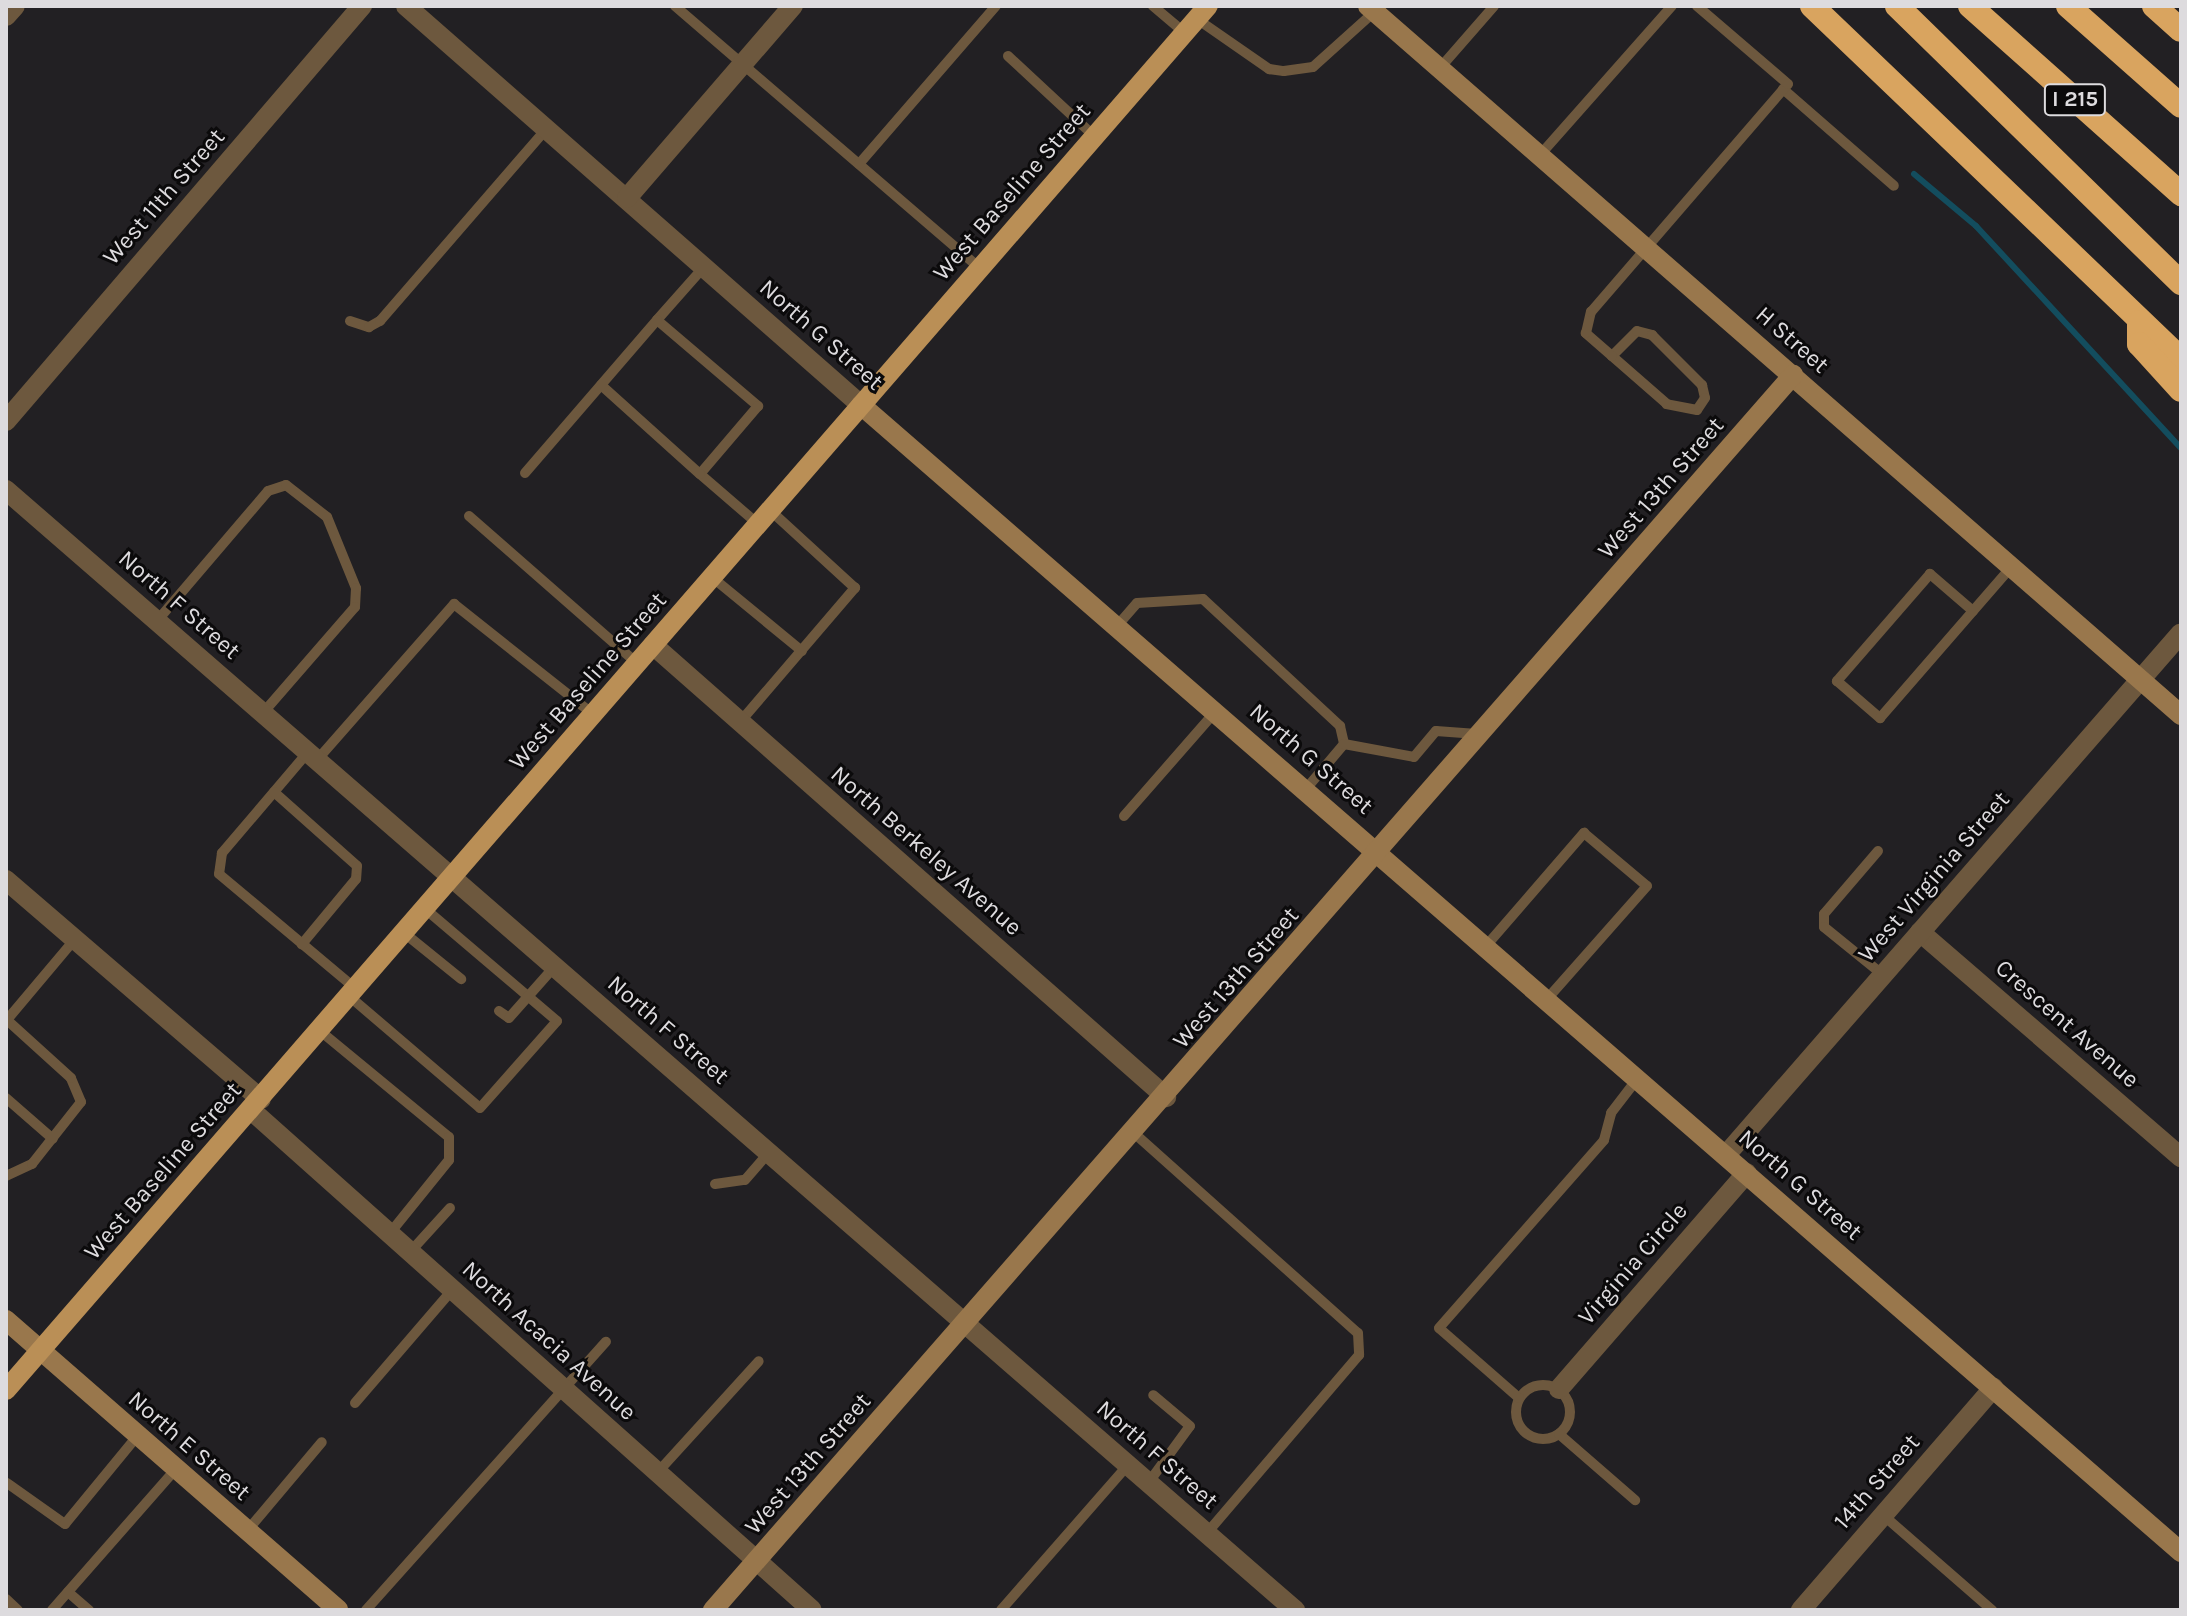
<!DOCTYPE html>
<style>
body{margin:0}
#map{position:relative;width:2187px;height:1616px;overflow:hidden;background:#222023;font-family:Karla,sans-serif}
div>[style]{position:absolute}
.stream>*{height:6px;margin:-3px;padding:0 3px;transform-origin:3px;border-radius:3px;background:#134d5e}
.lane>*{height:10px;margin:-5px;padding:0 5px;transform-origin:5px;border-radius:5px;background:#6d583e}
.lane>.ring{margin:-5px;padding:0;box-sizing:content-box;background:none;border:10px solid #6d583e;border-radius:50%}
.street>*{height:20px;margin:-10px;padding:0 10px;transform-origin:10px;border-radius:10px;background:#6d583e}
.secondary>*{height:20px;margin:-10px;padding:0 10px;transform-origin:10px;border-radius:10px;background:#99774c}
.primary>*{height:20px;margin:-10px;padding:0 10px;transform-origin:10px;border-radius:10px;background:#ba8f56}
.highway>*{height:24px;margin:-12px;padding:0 12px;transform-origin:12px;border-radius:12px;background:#d9a45f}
span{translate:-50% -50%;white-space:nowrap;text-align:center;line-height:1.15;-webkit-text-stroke:6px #0b0a0b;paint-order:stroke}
.shield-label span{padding:2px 6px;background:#0b0a0b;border:2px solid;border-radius:6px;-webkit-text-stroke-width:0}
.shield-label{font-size:22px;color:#dddbde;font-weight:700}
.street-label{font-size:24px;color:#dddbde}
.frame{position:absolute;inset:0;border:8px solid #dddbde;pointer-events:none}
</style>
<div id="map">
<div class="stream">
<i style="left:1914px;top:174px;width:81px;rotate:40deg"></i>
<i style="left:1976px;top:226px;width:302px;rotate:47.3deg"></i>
</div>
<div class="lane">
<i style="left:675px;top:6px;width:402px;rotate:40.7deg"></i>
<i style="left:1153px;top:6px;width:42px;rotate:40.2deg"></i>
<i style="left:1197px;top:19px;width:88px;rotate:34.8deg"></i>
<i style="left:1269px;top:69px;width:15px;rotate:8deg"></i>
<i style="left:1284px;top:71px;width:29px;rotate:-8deg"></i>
<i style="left:1313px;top:67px;width:82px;rotate:-42deg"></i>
<i style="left:1008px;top:56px;width:117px;rotate:42.9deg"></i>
<i style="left:1440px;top:68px;width:82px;rotate:-48.9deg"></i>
<i style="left:1783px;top:89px;width:147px;rotate:41.1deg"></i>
<i style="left:1540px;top:155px;width:199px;rotate:-48.5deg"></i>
<i style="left:859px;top:164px;width:209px;rotate:-49.1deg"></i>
<i style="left:703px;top:268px;width:69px;rotate:131.5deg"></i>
<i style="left:657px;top:320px;width:133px;rotate:40.4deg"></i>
<i style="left:758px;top:406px;width:89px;rotate:130.5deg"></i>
<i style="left:700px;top:474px;width:77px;rotate:40.8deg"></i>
<i style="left:350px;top:321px;width:20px;rotate:18deg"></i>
<i style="left:369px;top:327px;width:13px;rotate:-29deg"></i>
<i style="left:380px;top:321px;width:255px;rotate:-49.1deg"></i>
<i style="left:1612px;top:356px;width:35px;rotate:-45deg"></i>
<i style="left:1637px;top:331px;width:16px;rotate:15deg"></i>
<i style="left:1652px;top:335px;width:71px;rotate:45deg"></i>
<i style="left:1702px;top:385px;width:13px;rotate:77deg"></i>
<i style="left:1705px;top:398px;width:14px;rotate:124deg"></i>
<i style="left:1697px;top:410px;width:31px;rotate:-169deg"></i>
<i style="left:1667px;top:404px;width:73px;rotate:-138.9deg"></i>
<i style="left:1612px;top:356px;width:35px;rotate:-139deg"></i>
<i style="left:1586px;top:333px;width:22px;rotate:-77deg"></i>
<i style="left:1591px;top:312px;width:301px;rotate:-49.2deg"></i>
<i style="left:1788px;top:84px;width:120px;rotate:-139.4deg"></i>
<i style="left:601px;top:385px;width:133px;rotate:42deg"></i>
<i style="left:525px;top:473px;width:202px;rotate:-49.2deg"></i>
<i style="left:469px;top:516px;width:223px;rotate:41.2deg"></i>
<i style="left:713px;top:578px;width:115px;rotate:39.4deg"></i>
<i style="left:1973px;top:611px;width:57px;rotate:-139.3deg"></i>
<i style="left:1930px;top:574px;width:142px;rotate:131deg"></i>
<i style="left:1837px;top:681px;width:57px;rotate:40.7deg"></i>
<i style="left:1880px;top:718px;width:201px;rotate:-49deg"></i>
<i style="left:157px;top:621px;width:171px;rotate:-49.5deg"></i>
<i style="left:268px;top:491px;width:19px;rotate:-18deg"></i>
<i style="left:286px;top:485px;width:52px;rotate:38deg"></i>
<i style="left:327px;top:517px;width:77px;rotate:67.8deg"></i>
<i style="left:356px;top:588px;width:19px;rotate:93deg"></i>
<i style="left:355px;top:607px;width:140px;rotate:131deg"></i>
<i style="left:1117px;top:626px;width:30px;rotate:-49deg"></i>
<i style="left:1137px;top:603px;width:66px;rotate:-3.5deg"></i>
<i style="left:1203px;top:599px;width:187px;rotate:42.8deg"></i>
<i style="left:1340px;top:726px;width:18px;rotate:77deg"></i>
<i style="left:1344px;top:744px;width:59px;rotate:130.2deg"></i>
<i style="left:740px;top:722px;width:177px;rotate:-49.4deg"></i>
<i style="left:855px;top:588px;width:115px;rotate:-137.5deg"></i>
<i style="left:1344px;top:744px;width:71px;rotate:10.5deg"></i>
<i style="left:1414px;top:757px;width:34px;rotate:-50deg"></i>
<i style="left:1436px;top:731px;width:41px;rotate:4.2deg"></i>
<i style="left:308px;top:752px;width:133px;rotate:130.4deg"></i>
<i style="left:222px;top:853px;width:21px;rotate:98deg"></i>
<i style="left:219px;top:874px;width:177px;rotate:40deg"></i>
<i style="left:317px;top:760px;width:208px;rotate:-48.7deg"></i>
<i style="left:454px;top:604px;width:177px;rotate:38.4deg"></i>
<i style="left:274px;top:792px;width:111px;rotate:41.7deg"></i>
<i style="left:357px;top:866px;width:13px;rotate:94deg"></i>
<i style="left:356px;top:879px;width:85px;rotate:129.7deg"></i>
<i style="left:1124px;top:816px;width:140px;rotate:-48.8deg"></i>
<i style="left:1878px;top:851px;width:83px;rotate:130.6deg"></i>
<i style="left:1824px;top:914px;width:13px;rotate:90deg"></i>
<i style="left:1824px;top:927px;width:76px;rotate:39.1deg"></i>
<i style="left:403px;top:932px;width:75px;rotate:39deg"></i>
<i style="left:1486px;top:946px;width:150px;rotate:-49.1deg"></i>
<i style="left:1584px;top:833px;width:82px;rotate:40.1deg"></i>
<i style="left:1647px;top:886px;width:151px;rotate:131.5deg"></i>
<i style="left:349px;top:996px;width:172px;rotate:40.5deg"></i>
<i style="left:480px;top:1108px;width:116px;rotate:-48.5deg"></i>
<i style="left:557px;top:1021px;width:175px;rotate:-139.6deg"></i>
<i style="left:499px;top:1011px;width:12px;rotate:35deg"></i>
<i style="left:509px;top:1018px;width:69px;rotate:-48.5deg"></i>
<i style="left:6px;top:1021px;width:107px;rotate:-49.9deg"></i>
<i style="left:319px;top:1030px;width:168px;rotate:39.5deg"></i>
<i style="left:449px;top:1137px;width:23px;rotate:90deg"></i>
<i style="left:449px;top:1160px;width:94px;rotate:128.9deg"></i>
<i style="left:6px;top:1098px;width:62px;rotate:41.1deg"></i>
<i style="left:1134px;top:1133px;width:300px;rotate:41.8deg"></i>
<i style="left:1358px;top:1333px;width:22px;rotate:87deg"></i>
<i style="left:1359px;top:1355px;width:234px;rotate:130.5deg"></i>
<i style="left:6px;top:1176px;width:29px;rotate:-25deg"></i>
<i style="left:32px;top:1164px;width:79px;rotate:-51.7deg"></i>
<i style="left:81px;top:1102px;width:26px;rotate:-113deg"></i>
<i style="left:71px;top:1078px;width:86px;rotate:-137.8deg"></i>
<i style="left:715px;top:1184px;width:30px;rotate:-8deg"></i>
<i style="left:745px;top:1180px;width:37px;rotate:-49deg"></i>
<i style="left:411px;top:1251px;width:58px;rotate:-47.8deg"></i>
<i class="ring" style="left:1516px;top:1385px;width:44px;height:44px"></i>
<i style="left:1519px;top:1398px;width:106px;rotate:-138.8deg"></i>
<i style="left:1439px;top:1328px;width:250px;rotate:-48.7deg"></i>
<i style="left:1604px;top:1140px;width:28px;rotate:-75deg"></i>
<i style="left:1611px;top:1113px;width:44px;rotate:-52.4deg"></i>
<i style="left:355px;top:1403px;width:150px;rotate:-49.3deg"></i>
<i style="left:1559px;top:1434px;width:101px;rotate:41deg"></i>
<i style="left:657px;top:1473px;width:151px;rotate:-47.7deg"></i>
<i style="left:1149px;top:1482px;width:69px;rotate:-53.8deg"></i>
<i style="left:1190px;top:1426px;width:48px;rotate:-140deg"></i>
<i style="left:7px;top:1483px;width:71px;rotate:35.3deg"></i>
<i style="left:65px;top:1524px;width:115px;rotate:-50.6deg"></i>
<i style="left:1883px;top:1515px;width:145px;rotate:41.1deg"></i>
<i style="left:247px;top:1531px;width:116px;rotate:-49.9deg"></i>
<i style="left:68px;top:1592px;width:28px;rotate:41deg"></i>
<i style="left:6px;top:1599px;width:16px;rotate:43deg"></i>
<i style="left:52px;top:1610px;width:188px;rotate:-48.7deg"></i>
<i style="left:366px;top:1610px;width:360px;rotate:-48.2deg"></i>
<i style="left:1001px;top:1610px;width:193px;rotate:-48.8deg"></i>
</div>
<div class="street">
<i style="left:406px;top:6px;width:605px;rotate:41.25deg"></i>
<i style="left:6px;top:16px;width:13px;rotate:-48deg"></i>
<i style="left:627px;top:198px;width:254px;rotate:-49.2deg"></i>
<i style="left:6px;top:421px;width:547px;rotate:-49.38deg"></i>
<i style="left:6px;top:490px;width:1708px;rotate:40.99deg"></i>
<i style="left:653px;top:645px;width:684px;rotate:41.38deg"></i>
<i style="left:6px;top:880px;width:336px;rotate:40.7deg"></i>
<i style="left:1920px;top:932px;width:345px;rotate:40.8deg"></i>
<i style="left:251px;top:1110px;width:751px;rotate:41.71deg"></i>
<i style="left:1726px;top:1155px;width:692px;rotate:-48.92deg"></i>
<i style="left:1559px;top:1389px;width:286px;rotate:-49deg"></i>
<i style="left:1801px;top:1610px;width:294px;rotate:-49.1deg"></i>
</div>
<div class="secondary">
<i style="left:1368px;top:6px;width:1079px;rotate:41.09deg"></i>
<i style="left:861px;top:405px;width:1749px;rotate:40.99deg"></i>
<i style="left:6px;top:1320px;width:441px;rotate:41.1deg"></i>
<i style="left:713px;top:1610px;width:1641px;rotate:-48.83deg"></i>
</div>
<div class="primary">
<i style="left:6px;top:1390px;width:1833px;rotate:-49.03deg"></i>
</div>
<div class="highway">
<i style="left:1812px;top:6px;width:511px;rotate:43.73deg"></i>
<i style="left:1897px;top:6px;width:397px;rotate:44.3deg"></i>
<i style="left:1970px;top:6px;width:283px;rotate:41.7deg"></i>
<i style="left:2068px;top:6px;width:151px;rotate:41.5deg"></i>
<i style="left:2154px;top:6px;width:36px;rotate:42deg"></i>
<i style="left:2139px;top:322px;width:22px;rotate:90deg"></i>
<i style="left:2139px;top:344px;width:62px;rotate:47.6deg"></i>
</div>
<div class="shield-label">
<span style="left:2075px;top:100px">I 215</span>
</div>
<div class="street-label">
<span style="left:1012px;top:192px;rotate:-49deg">West Baseline Street</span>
<span style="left:164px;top:197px;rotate:-49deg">West 11th Street</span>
<span style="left:821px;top:335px;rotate:41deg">North G Street</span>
<span style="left:1792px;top:340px;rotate:41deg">H Street</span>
<span style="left:1661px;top:488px;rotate:-49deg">West 13th Street</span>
<span style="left:179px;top:605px;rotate:41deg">North F Street</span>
<span style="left:588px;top:681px;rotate:-49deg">West Baseline Street</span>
<span style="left:1311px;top:759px;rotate:41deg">North G Street</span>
<span style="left:926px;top:851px;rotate:41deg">North Berkeley Avenue</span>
<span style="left:1934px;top:877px;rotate:-49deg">West Virginia Street</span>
<span style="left:1236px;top:978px;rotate:-49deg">West 13th Street</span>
<span style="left:2067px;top:1024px;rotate:41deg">Crescent Avenue</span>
<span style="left:668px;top:1030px;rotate:41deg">North F Street</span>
<span style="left:163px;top:1171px;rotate:-49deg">West Baseline Street</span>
<span style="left:1800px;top:1185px;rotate:41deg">North G Street</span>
<span style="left:1633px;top:1264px;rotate:-49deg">Virginia Circle</span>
<span style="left:549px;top:1341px;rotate:42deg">North Acacia Avenue</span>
<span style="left:189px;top:1446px;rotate:41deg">North E Street</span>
<span style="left:1157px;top:1455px;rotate:41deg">North F Street</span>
<span style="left:808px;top:1464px;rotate:-49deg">West 13th Street</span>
<span style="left:1877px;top:1482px;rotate:-49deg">14th Street</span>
</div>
<div class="frame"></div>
</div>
